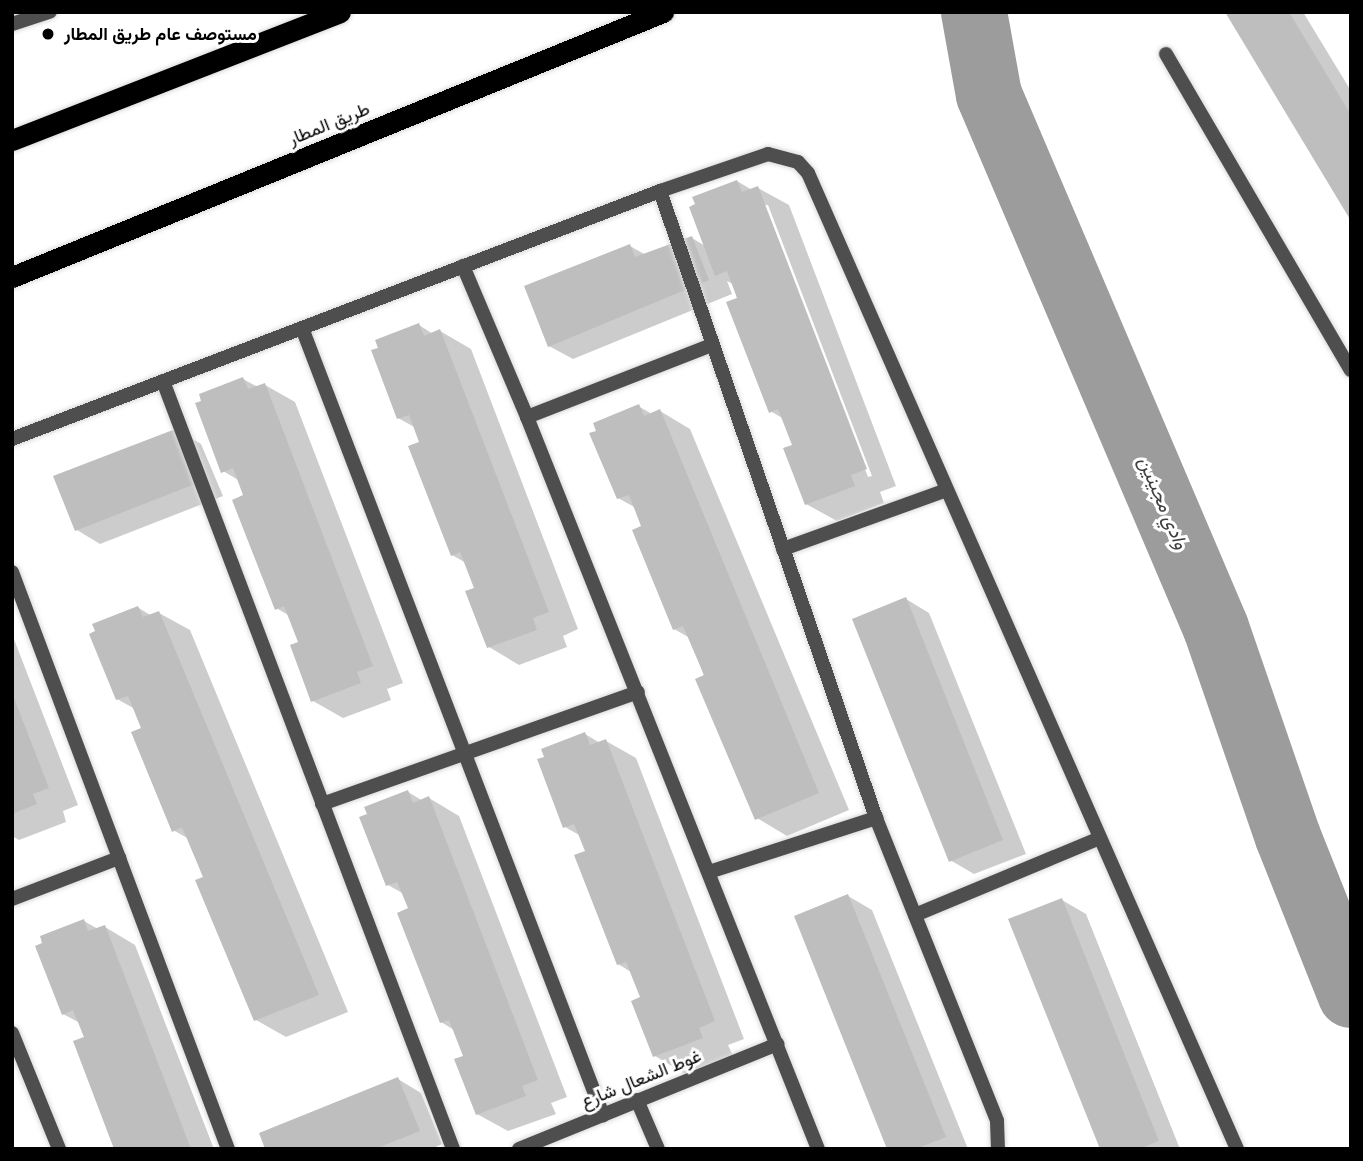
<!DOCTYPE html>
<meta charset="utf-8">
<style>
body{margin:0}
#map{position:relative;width:1363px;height:1161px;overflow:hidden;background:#fff;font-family:"DM Sans",Vazirmatn,sans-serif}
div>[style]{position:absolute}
.shadow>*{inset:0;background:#0003}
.river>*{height:66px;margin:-33px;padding:0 33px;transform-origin:33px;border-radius:33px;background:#9c9c9c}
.building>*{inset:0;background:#bebebe}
.roads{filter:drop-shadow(0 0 2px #dbdbdb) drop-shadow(0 0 2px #dbdbdb)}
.lane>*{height:14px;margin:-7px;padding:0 7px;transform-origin:7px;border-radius:7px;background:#4e4e4e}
.street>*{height:14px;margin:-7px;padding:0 7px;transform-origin:7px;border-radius:7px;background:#4e4e4e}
.highway>*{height:21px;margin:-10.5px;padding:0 10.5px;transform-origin:10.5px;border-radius:10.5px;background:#000}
.dots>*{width:19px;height:19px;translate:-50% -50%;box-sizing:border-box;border:4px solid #fff;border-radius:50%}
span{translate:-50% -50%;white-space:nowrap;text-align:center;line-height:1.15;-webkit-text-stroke:6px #fff;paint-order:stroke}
.poi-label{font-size:18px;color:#000;font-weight:700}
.left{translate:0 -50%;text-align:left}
.street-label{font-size:18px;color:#000}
.water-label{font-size:19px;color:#3d3d3d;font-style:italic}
.frame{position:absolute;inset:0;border:14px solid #000;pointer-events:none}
</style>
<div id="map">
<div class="shadow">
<i style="clip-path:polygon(1227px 12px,1303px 12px,1351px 91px,1351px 219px)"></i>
<i style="clip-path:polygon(evenodd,737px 181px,752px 190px,758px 188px,789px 205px,896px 486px,880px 492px,884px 503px,837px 521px,806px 504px,794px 446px,784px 419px,770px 411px,733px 284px,727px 281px,732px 294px,573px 359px,549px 346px,630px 246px,646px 255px,692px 238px,705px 246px,737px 181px,764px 205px,768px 205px,872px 476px,868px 477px,764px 205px)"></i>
<i style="clip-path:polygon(419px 325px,433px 334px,440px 331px,471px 349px,578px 629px,563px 636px,567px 647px,519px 665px,489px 647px,476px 590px,466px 563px,452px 555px,416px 428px,398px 418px)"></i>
<i style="clip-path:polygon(243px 379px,258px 387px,265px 385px,295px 402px,403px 683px,387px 689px,391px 700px,343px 718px,313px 701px,300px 643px,290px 616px,276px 608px,240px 481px,223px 471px)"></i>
<i style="clip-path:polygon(638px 406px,652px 414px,660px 411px,690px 429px,849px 810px,787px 836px,757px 818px,690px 638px,674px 629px,636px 508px,618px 498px)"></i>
<i style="clip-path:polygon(178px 430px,201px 444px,223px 496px,100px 544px,77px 530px)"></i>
<i style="clip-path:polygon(906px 599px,929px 613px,1026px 854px,974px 874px,950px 860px)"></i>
<i style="clip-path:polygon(137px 607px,152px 616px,159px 613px,190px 630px,348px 1012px,286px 1037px,256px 1020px,189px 839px,173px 830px,135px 709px,117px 699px)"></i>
<i style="clip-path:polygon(12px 634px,78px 805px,63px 811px,66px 822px,19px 840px,12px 836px)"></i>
<i style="clip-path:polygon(585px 734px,600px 743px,606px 741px,636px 758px,744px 1039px,728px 1045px,733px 1056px,685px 1074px,655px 1056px,642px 998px,631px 972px,618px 964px,587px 852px,581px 836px,565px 827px)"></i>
<i style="clip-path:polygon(408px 792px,423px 801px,429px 798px,459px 816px,567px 1097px,551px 1103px,556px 1114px,508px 1131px,477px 1114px,465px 1057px,454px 1030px,441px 1022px,410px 909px,404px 894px,388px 885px)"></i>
<i style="clip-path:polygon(848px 896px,872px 910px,968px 1149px,889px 1149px)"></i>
<i style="clip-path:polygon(1062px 900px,1086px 914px,1180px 1149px,1102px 1149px)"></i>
<i style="clip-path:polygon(84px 921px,98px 929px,105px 927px,135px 945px,214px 1149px,116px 1149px,80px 1023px,63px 1014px)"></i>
<i style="clip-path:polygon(398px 1079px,421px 1093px,442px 1144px,431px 1149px,267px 1149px)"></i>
</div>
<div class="river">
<i style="left:974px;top:12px;width:84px;rotate:79.8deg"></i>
<i style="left:989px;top:95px;width:579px;rotate:66.93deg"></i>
<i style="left:1216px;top:628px;width:221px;rotate:71deg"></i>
<i style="left:1288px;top:837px;width:170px;rotate:68.3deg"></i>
</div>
<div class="building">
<i style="clip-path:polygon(1225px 12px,1289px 12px,1351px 115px,1351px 221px)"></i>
<i style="clip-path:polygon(737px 180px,742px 192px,758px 186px,867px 469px,851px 475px,855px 486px,805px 505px,783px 448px,792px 445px,778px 409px,769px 413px,726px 302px,737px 298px,727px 271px,715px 276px,689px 207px,695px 204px,692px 197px)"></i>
<i style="clip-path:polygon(692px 236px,709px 280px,548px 347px,524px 286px,630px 244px,635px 257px)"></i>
<i style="clip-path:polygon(419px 323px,424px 336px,440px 329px,549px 612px,533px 618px,537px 630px,487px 648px,465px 591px,474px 588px,460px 552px,451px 556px,408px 446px,419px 442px,409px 415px,397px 419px,371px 350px,378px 348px,375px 340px)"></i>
<i style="clip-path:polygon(243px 377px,248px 389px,265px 383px,373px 666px,357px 672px,361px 683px,311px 702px,290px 645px,298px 642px,284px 606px,275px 610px,232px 500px,243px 495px,233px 468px,221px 473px,195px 403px,201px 401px,199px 394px)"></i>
<i style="clip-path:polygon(639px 404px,644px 416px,660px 409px,819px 793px,755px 820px,695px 679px,704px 675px,683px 626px,673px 630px,632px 530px,641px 526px,629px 495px,617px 499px,589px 433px,596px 431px,593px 423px)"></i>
<i style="clip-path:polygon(178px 428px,200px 482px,75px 531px,53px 476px)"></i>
<i style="clip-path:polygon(906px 597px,1003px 840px,949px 862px,852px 619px)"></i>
<i style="clip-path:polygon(138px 606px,143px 617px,159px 611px,319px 995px,254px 1021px,195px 880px,203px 877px,182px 827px,172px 832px,131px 732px,141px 728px,128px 696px,116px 700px,89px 634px,95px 631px,92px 624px)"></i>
<i style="clip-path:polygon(12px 693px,49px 788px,33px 794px,37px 804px,12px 814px)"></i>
<i style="clip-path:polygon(585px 732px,590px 745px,606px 739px,715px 1021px,699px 1028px,703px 1038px,653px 1057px,631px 1001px,640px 997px,626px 962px,617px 965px,574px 855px,585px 851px,574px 824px,563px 828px,537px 759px,544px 757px,541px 749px)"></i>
<i style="clip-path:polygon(408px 790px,413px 803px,429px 796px,538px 1080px,522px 1086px,526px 1096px,476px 1115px,454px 1059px,463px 1056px,449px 1020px,440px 1023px,397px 913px,408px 908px,397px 882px,386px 886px,359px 817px,367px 814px,364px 807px)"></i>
<i style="clip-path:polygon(848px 894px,946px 1137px,916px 1149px,887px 1149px,794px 916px)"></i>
<i style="clip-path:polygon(1062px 898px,1159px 1141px,1139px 1149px,1100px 1149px,1008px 919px)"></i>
<i style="clip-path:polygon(84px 919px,88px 931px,105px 925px,191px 1149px,114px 1149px,73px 1041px,84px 1037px,73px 1010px,62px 1015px,35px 946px,42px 943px,40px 936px)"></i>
<i style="clip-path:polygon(398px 1077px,420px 1131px,375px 1149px,265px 1149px,259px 1133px)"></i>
</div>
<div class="roads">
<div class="lane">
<i style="left:12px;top:24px;width:40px;rotate:-18deg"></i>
</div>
<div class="street">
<i style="left:1166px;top:54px;width:366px;rotate:59.7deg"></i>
<i style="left:660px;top:191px;width:663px;rotate:70.99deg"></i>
<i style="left:876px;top:818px;width:326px;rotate:68.2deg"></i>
<i style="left:997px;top:1121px;width:28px;rotate:88deg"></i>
<i style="left:463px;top:266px;width:164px;rotate:67deg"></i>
<i style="left:527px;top:417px;width:788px;rotate:68.32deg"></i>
<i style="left:302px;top:328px;width:843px;rotate:69.07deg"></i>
<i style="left:163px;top:381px;width:821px;rotate:69.31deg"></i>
<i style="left:527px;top:417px;width:199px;rotate:-21.3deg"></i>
<i style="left:12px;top:439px;width:694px;rotate:-20.94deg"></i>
<i style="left:660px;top:191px;width:114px;rotate:-18.9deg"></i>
<i style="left:768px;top:154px;width:31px;rotate:15deg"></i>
<i style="left:798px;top:162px;width:15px;rotate:48deg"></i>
<i style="left:808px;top:173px;width:1066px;rotate:66.27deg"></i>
<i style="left:783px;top:549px;width:174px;rotate:-19.8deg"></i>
<i style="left:12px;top:572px;width:616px;rotate:69.48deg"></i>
<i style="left:322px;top:804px;width:335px;rotate:-19.5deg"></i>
<i style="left:709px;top:872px;width:176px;rotate:-17.9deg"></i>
<i style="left:12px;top:899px;width:115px;rotate:-21deg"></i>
<i style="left:915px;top:915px;width:200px;rotate:-22.6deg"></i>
<i style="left:12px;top:1033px;width:125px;rotate:67.9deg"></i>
<i style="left:637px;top:1100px;width:53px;rotate:66.8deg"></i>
<i style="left:519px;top:1149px;width:279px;rotate:-22.1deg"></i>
</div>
<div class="highway">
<i style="left:12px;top:140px;width:352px;rotate:-21.3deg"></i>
<i style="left:12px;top:277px;width:703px;rotate:-22.15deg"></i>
</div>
</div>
<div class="dots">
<i style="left:48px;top:34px;background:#000"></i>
</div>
<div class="poi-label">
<span class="left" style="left:64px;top:34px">مستوصف عام طريق المطار</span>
</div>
<div class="street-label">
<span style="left:329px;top:124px;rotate:-22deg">طريق المطار</span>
<span style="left:641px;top:1079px;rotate:-22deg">غوط الشعال شارع</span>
</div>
<div class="water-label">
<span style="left:1163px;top:503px;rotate:67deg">وادي مجينين</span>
</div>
<div class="frame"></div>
</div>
